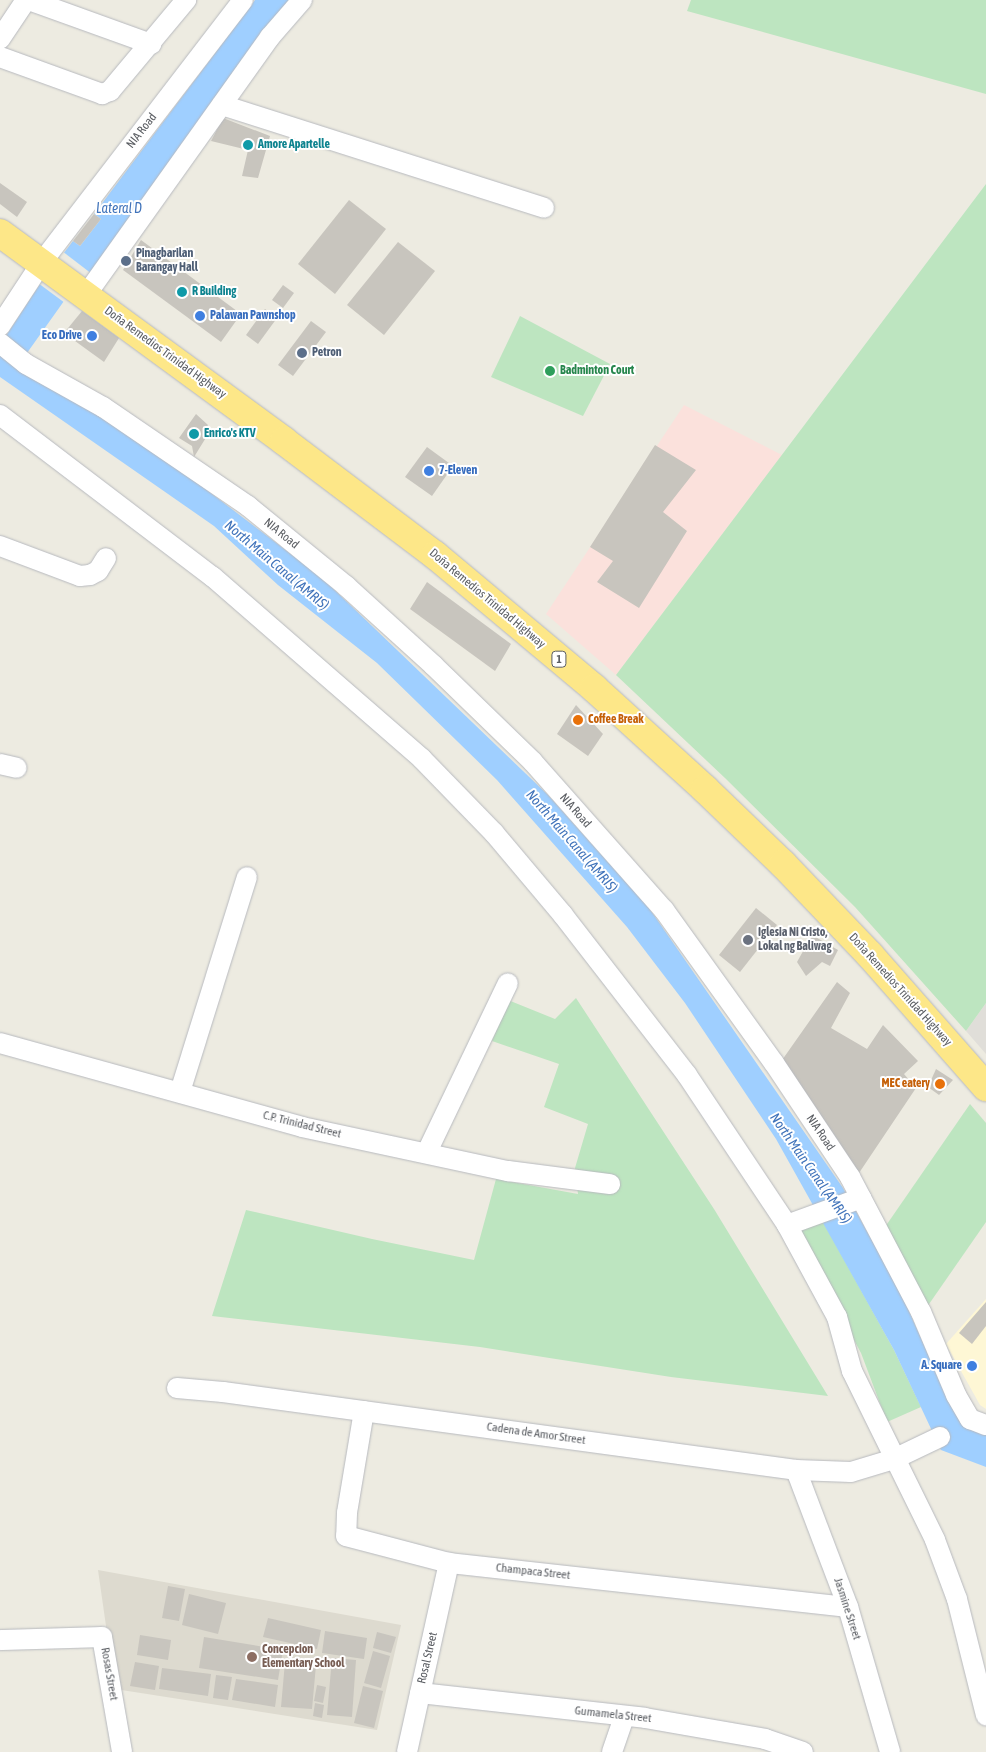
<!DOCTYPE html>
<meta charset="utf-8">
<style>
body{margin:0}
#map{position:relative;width:986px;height:1752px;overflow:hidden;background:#edebe1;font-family:"Asap Condensed",sans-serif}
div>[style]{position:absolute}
.commercial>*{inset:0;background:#fef7d5}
.industrial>*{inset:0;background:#e0ded9}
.education>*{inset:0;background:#dddacf}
.medical>*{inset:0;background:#fbe1dc}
.green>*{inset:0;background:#bde5c0}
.water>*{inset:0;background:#9fcfff}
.pier>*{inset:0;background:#edebe1}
.building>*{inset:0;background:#c8c5be}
.roads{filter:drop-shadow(0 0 1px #b7b9be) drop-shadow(0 0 1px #b7b9be)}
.minor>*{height:20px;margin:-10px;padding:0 10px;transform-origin:10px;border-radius:10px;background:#fff}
.highway>*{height:28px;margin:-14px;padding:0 14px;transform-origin:14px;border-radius:14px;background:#fde788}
.dots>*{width:14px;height:14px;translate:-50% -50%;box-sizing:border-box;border:2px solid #fff;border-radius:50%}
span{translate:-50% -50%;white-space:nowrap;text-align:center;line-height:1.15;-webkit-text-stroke:4px #fff;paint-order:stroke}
.shield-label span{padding:1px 4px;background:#fff;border:1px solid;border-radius:4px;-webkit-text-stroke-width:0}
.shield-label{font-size:11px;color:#5a5d62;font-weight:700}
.street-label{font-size:12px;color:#5a5d62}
.culture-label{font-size:12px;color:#0d838f;font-weight:700}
.left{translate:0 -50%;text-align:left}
.service-label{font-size:12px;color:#4e5e75;font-weight:700}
.shop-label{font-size:12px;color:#366cbe;font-weight:700}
.right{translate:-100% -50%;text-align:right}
.leisure-label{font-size:12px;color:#27864d;font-weight:700}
.food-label{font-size:12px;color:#c56008;font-weight:700}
.worship-label{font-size:12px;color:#5b616d;font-weight:700}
.education-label{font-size:12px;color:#785e54;font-weight:700}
.water-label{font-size:14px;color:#4073ba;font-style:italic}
</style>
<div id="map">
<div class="commercial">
<i style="clip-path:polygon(986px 1299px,986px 1409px,980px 1405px,946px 1344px)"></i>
</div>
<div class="industrial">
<i style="clip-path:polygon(986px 1003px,986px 1054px,966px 1031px)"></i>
</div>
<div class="education">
<i style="clip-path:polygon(98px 1570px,401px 1625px,377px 1730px,115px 1689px)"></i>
</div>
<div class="medical">
<i style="clip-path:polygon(684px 405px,782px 455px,616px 675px,546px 614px)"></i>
</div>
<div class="green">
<i style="clip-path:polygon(691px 0,986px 0,986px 94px,687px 11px)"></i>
<i style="clip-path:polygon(986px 184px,986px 1003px,966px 1031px,855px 907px,725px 778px,616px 675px)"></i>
<i style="clip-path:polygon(520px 316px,610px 364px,583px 416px,491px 377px)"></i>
<i style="clip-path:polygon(576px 998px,714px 1209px,828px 1396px,671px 1377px,480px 1347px,212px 1316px,246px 1210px,372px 1239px,474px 1260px,496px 1179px,578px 1194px,575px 1168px,588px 1124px,544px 1107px,559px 1064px,492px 1041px,508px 1000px,555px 1019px)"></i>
<i style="clip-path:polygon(970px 1104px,986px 1123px,986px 1222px,927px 1307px,885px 1227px)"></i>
<i style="clip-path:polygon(821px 1218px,894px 1350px,921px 1407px,887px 1422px,861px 1353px,795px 1229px)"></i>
</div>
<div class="water">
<i style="clip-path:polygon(255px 0,293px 0,100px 263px,69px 294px,27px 353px,321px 577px,548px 795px,649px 908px,843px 1188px,900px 1291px,945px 1392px,962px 1422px,986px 1435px,986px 1467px,941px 1450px,894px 1350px,776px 1139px,685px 1003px,627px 927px,497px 780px,377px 663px,278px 585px,214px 526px,0 377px,0 345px,40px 284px,73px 241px,80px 246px,101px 219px,94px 214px)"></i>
</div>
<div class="pier">
<i style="clip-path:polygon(62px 251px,92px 274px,65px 303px,38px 283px)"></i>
</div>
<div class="building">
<i style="clip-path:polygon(223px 118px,270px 136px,258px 178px,242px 176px,248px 150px,211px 141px)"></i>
<i style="clip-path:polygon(0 183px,27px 202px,17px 217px,0 204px)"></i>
<i style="clip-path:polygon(349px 200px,386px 229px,335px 294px,298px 264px)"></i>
<i style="clip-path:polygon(94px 214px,101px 219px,80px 246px,73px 241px)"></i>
<i style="clip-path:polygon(141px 240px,241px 314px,221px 342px,123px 270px)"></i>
<i style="clip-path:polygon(398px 242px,435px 271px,384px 335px,347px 305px)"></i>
<i style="clip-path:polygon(283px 285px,294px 293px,283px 308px,272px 300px)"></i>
<i style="clip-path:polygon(265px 309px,277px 318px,258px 344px,246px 335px)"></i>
<i style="clip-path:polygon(82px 311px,119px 338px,104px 362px,64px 333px)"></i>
<i style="clip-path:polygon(311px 321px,326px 332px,293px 376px,278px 365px)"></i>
<i style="clip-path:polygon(196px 414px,208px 425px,204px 431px,207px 436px,194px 457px,192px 446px,179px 438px)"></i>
<i style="clip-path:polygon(655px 445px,696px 470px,663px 512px,687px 531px,639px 608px,597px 582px,613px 561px,590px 547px)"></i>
<i style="clip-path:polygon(427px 447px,453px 466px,432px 496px,405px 477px)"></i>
<i style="clip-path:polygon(427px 582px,511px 644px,495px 671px,410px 609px)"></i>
<i style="clip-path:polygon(576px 705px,603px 734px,588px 756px,557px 734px)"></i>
<i style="clip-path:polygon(756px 908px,777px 925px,740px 972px,719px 955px)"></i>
<i style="clip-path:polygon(812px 935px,838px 950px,830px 966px,822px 962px,806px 976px,797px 962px)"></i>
<i style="clip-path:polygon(837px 982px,850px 993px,831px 1028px,867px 1049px,883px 1025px,918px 1061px,904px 1074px,916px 1088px,859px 1173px,780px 1063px)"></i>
<i style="clip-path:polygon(936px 1069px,953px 1080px,939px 1095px,928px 1087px)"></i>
<i style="clip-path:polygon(986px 1302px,986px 1326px,972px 1344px,959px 1333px)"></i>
<i style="clip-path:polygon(168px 1586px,185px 1589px,179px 1621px,162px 1618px)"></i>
<i style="clip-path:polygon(189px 1594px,226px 1603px,218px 1634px,182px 1625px)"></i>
<i style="clip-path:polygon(268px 1618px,321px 1630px,317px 1649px,263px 1637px)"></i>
<i style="clip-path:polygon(325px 1631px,367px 1638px,364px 1659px,322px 1653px)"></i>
<i style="clip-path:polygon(377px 1632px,396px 1637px,391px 1653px,373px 1648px)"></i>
<i style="clip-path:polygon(140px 1635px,171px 1640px,168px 1660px,137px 1655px)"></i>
<i style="clip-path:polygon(204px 1637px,283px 1650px,278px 1680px,199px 1668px)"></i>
<i style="clip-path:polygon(373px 1651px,390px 1656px,381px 1688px,364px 1683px)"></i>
<i style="clip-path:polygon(332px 1658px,356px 1660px,352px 1717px,327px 1715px)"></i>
<i style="clip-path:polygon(135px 1662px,159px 1666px,155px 1690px,130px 1686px)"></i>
<i style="clip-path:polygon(285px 1662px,316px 1665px,312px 1709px,281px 1707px)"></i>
<i style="clip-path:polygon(162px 1668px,211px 1674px,208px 1696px,159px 1689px)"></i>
<i style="clip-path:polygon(216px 1675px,232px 1677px,228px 1700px,213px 1698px)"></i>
<i style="clip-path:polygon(236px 1679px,278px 1685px,275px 1707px,232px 1700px)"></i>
<i style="clip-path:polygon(317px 1685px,326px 1687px,323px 1703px,314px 1701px)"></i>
<i style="clip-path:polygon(363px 1686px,383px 1691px,374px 1728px,354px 1723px)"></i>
<i style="clip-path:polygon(315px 1703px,324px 1705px,322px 1718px,313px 1716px)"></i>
</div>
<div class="roads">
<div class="minor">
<i style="left:29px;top:0;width:130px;rotate:19.8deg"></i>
<i style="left:0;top:39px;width:47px;rotate:-56.3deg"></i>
<i style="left:0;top:57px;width:109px;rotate:19.9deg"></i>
<i style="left:102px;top:94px;width:9px;rotate:-21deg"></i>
<i style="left:110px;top:91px;width:119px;rotate:-50.1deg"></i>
<i style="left:222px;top:105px;width:338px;rotate:17.7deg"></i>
<i style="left:86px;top:295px;width:317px;rotate:-54.5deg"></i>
<i style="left:270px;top:37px;width:49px;rotate:-49.1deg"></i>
<i style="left:0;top:326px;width:77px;rotate:-56.7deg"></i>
<i style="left:42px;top:262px;width:330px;rotate:-52.5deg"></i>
<i style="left:0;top:343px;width:33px;rotate:39deg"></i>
<i style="left:26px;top:364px;width:88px;rotate:29.2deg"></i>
<i style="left:103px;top:407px;width:176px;rotate:34.3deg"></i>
<i style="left:248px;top:506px;width:127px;rotate:39.2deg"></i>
<i style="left:346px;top:586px;width:118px;rotate:42.2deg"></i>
<i style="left:433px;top:665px;width:139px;rotate:44.1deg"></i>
<i style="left:533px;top:762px;width:198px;rotate:48.5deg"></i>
<i style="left:664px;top:910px;width:188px;rotate:54.3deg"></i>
<i style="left:774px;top:1063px;width:137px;rotate:56.3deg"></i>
<i style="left:850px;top:1177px;width:153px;rotate:62.3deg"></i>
<i style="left:921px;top:1312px;width:90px;rotate:67.1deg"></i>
<i style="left:956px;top:1395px;width:28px;rotate:60deg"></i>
<i style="left:970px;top:1419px;width:17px;rotate:21deg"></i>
<i style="left:0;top:415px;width:268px;rotate:37.3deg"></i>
<i style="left:213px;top:577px;width:277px;rotate:41deg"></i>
<i style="left:422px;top:759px;width:103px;rotate:45.8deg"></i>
<i style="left:494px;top:833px;width:107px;rotate:49.9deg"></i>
<i style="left:563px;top:915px;width:202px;rotate:52.2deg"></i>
<i style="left:687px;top:1075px;width:180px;rotate:56.3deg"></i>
<i style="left:787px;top:1225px;width:105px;rotate:61.5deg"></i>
<i style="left:837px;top:1317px;width:56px;rotate:74.5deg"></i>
<i style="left:852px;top:1371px;width:188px;rotate:63.8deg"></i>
<i style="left:935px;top:1540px;width:63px;rotate:69.6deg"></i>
<i style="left:957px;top:1599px;width:120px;rotate:76deg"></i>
<i style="left:0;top:546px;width:85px;rotate:20.6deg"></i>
<i style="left:80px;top:576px;width:10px;rotate:-6deg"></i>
<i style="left:90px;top:575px;width:9px;rotate:-27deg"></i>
<i style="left:98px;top:571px;width:15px;rotate:-58deg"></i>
<i style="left:0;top:764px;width:17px;rotate:13deg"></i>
<i style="left:0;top:1043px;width:313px;rotate:15.5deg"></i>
<i style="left:302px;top:1127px;width:211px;rotate:12.1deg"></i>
<i style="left:508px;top:1171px;width:103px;rotate:7.3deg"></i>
<i style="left:180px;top:1092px;width:225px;rotate:-72.7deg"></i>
<i style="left:427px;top:1152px;width:187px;rotate:-64.4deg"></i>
<i style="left:787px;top:1225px;width:79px;rotate:-20deg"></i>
<i style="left:177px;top:1388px;width:46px;rotate:5deg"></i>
<i style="left:223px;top:1392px;width:578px;rotate:7.75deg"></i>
<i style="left:796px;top:1470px;width:55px;rotate:2.1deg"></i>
<i style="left:851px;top:1472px;width:45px;rotate:-16.8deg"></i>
<i style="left:894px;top:1459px;width:51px;rotate:-25.6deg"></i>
<i style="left:364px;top:1411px;width:103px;rotate:99.5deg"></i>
<i style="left:347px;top:1513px;width:23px;rotate:92deg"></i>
<i style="left:346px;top:1536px;width:106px;rotate:14.7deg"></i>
<i style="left:449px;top:1563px;width:401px;rotate:6.3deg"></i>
<i style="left:796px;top:1470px;width:147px;rotate:69.2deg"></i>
<i style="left:848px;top:1607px;width:151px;rotate:73.8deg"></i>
<i style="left:0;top:1640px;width:102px;rotate:-1.7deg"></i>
<i style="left:102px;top:1637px;width:117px;rotate:80.1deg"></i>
<i style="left:420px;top:1693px;width:226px;rotate:6.3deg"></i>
<i style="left:645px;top:1718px;width:122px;rotate:9.9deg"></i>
<i style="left:765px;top:1739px;width:40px;rotate:18.9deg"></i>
<i style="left:407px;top:1752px;width:194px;rotate:-77.5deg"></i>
<i style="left:612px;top:1752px;width:37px;rotate:-71deg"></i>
</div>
<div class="highway">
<i style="left:0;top:233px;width:352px;rotate:36.2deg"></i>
<i style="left:284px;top:441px;width:189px;rotate:37.1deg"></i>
<i style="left:435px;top:555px;width:207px;rotate:39.9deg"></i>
<i style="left:594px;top:688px;width:150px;rotate:42.3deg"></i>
<i style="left:705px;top:789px;width:108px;rotate:43.9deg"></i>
<i style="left:783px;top:864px;width:126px;rotate:46.3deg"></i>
<i style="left:870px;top:955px;width:176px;rotate:48.7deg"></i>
</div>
</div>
<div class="dots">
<i style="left:248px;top:145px;background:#0f9aa8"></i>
<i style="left:126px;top:261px;background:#5c6f8a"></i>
<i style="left:182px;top:292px;background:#0f9aa8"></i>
<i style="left:200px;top:316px;background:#3f7fe0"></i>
<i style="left:92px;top:336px;background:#3f7fe0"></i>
<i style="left:302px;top:353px;background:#5c6f8a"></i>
<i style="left:550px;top:371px;background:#2e9e5b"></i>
<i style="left:194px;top:434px;background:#0f9aa8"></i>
<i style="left:429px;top:471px;background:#3f7fe0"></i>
<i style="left:578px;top:720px;background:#e8710a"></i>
<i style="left:748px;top:940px;background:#6b7280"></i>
<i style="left:940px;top:1084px;background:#e8710a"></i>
<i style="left:972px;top:1366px;background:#3f7fe0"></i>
<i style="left:252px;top:1657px;background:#8d6e63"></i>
</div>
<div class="shield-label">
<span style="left:559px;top:659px">1</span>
</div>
<div class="street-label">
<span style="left:142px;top:131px;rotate:-52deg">NIA Road</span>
<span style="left:165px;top:353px;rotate:36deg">Doña Remedios Trinidad Highway</span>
<span style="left:281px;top:534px;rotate:39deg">NIA Road</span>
<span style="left:487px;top:599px;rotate:40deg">Doña Remedios Trinidad Highway</span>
<span style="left:575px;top:811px;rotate:49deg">NIA Road</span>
<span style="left:900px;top:990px;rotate:48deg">Doña Remedios Trinidad Highway</span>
<span style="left:302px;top:1125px;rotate:14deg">C.P. Trinidad Street</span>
<span style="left:820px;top:1133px;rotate:56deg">NIA Road</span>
<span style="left:536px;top:1434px;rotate:8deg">Cadena de Amor Street</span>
<span style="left:533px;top:1572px;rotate:6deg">Champaca Street</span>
<span style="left:847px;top:1609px;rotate:72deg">Jasmine Street</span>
<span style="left:428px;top:1658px;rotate:-77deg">Rosal Street</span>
<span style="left:109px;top:1674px;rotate:80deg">Rosas Street</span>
<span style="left:613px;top:1715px;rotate:6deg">Gumamela Street</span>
</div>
<div class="culture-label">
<span class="left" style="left:258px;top:145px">Amore Apartelle</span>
<span class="left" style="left:192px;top:292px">R Building</span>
<span class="left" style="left:204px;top:434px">Enrico's KTV</span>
</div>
<div class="service-label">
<span class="left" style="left:136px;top:261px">Pinagbarilan<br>Barangay Hall</span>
<span class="left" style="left:312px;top:353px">Petron</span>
</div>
<div class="shop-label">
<span class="left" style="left:210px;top:316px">Palawan Pawnshop</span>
<span class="right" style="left:82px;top:336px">Eco Drive</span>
<span class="left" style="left:439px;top:471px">7-Eleven</span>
<span class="right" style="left:962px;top:1366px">A. Square</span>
</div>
<div class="leisure-label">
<span class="left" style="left:560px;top:371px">Badminton Court</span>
</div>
<div class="food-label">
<span class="left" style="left:588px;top:720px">Coffee Break</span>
<span class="right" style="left:930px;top:1084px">MEC eatery</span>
</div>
<div class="worship-label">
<span class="left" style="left:758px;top:940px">Iglesia Ni Cristo,<br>Lokal ng Baliwag</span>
</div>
<div class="education-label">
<span class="left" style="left:262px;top:1657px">Concepcion<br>Elementary School</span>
</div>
<div class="water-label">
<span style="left:119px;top:208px">Lateral D</span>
<span style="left:277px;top:565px;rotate:40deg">North Main Canal (AMRIS)</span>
<span style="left:572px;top:841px;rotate:49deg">North Main Canal (AMRIS)</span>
<span style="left:811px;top:1168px;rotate:55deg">North Main Canal (AMRIS)</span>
</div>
</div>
